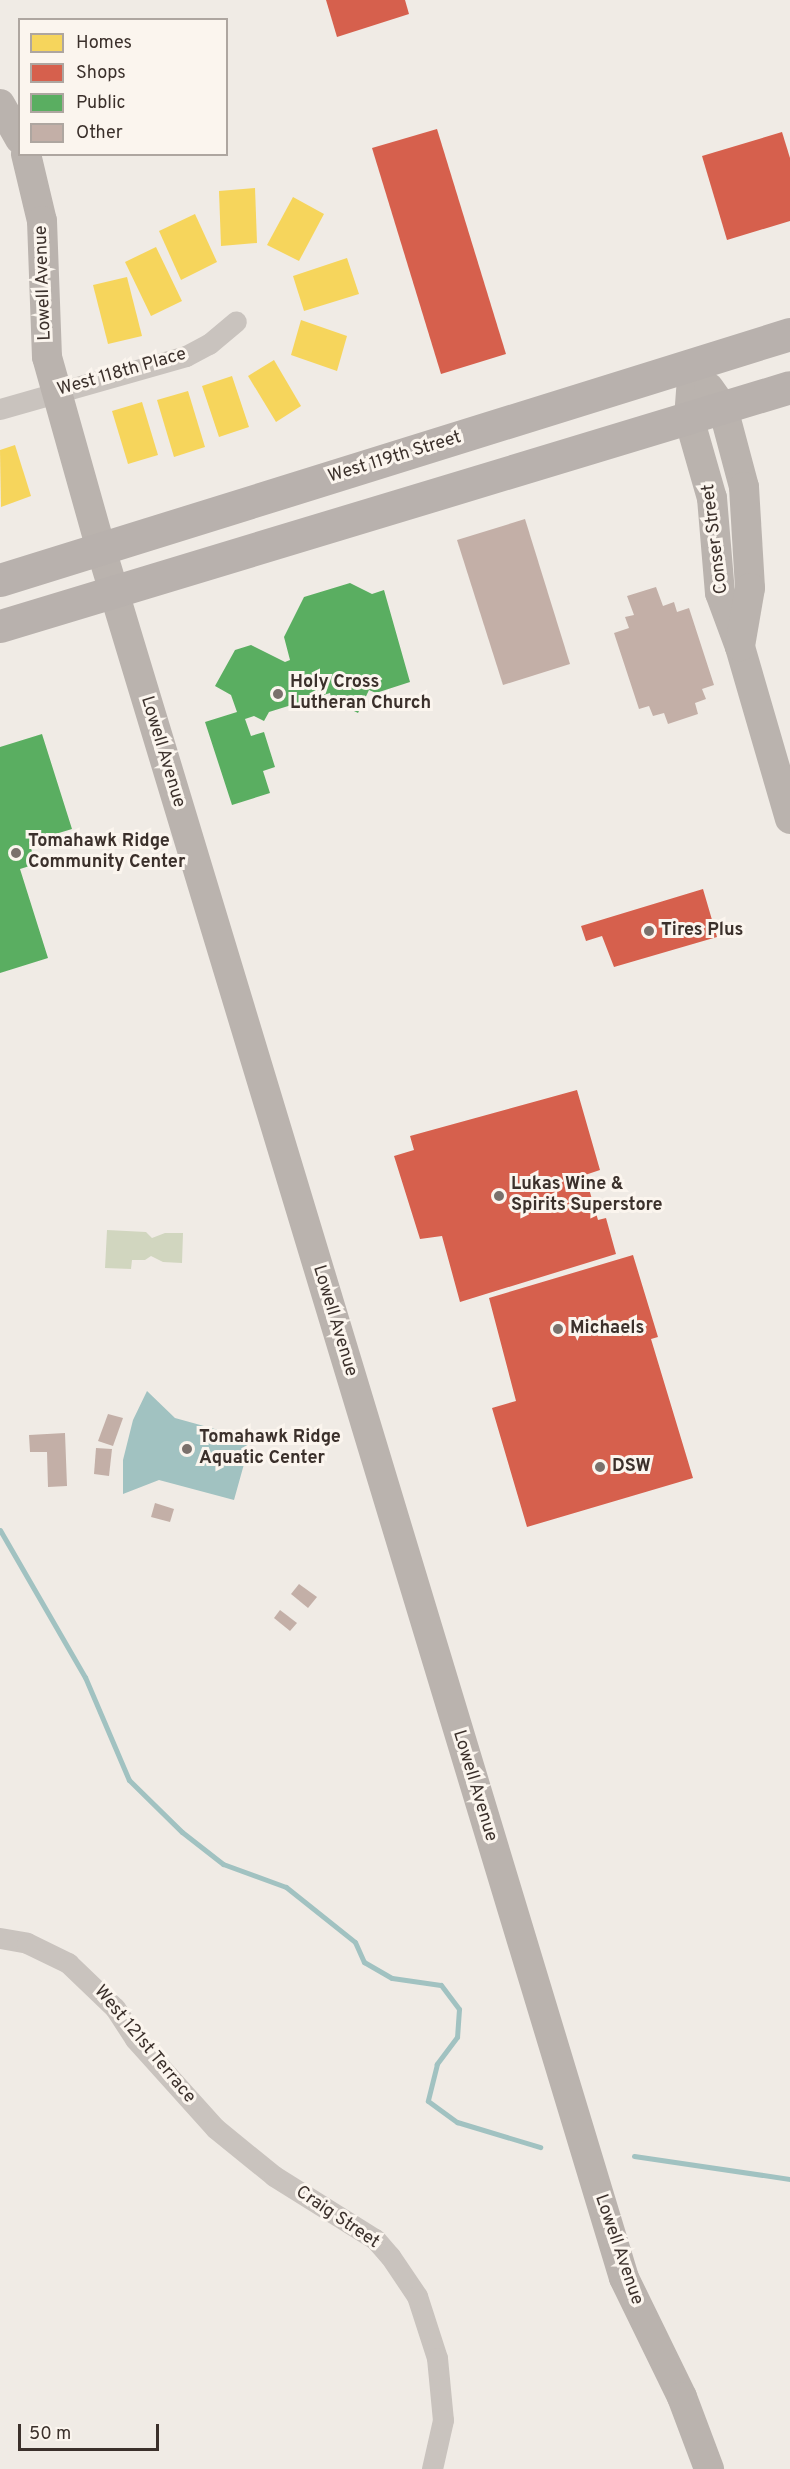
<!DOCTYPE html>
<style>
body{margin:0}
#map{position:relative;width:790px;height:2469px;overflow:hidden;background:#f0ebe5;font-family:Overpass,sans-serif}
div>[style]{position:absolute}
.green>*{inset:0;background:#d1d6bf}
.water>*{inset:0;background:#a1c2c1}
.homes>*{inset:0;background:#f6d55c}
.shops>*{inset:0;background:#d6604d}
.public>*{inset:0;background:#5aae61}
.stream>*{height:5px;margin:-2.5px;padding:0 2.5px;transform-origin:2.5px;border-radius:2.5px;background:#a1c2c1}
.building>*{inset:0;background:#c3afa7}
.street>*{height:21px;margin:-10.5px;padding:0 10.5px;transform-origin:10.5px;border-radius:10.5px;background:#c9c3be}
.secondary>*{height:30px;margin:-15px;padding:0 15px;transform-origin:15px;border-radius:15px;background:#bab3ae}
.primary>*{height:33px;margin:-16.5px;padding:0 16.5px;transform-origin:16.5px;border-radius:16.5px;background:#b8b1ad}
.dots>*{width:16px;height:16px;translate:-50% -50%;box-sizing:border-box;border:3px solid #fbf5ee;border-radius:50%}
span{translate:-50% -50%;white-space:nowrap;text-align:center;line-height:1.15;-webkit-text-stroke:6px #fbf5ee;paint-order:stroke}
.street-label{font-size:18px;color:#3b302b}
.poi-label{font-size:18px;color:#3b302b;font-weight:700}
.left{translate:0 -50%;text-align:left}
.legend{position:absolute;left:18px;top:18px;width:210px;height:138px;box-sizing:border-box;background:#fbf5ee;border:2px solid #aea6a0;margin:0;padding:8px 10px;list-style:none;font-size:18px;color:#3b302b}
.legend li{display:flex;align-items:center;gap:12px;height:30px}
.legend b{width:30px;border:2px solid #aea6a0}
.scale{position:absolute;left:18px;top:2424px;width:141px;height:27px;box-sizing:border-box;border:3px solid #3b302b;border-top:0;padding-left:8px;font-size:18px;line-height:21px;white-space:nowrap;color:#3b302b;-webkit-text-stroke:4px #fbf5ee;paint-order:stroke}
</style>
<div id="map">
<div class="green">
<i style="clip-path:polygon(107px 1230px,146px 1232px,152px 1238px,165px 1233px,183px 1233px,182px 1263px,163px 1262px,151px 1256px,145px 1260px,132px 1260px,131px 1269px,105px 1268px)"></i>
</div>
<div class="water">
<i style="clip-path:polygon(147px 1391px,175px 1418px,251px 1439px,234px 1500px,159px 1480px,123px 1494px,123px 1460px,133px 1420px)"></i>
</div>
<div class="homes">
<i style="clip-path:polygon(255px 188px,257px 243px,221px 246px,219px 191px)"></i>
<i style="clip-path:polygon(293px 197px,324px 214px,299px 261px,267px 245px)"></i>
<i style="clip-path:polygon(195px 214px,217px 262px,181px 280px,159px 231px)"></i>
<i style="clip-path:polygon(156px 247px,182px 301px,151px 316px,125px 262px)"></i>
<i style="clip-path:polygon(347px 258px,359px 294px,304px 311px,293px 276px)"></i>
<i style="clip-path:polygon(127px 277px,142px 336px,108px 344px,93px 285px)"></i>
<i style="clip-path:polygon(301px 320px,347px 336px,337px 371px,291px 355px)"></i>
<i style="clip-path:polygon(274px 360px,301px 406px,276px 422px,248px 376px)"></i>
<i style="clip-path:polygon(232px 376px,249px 427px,219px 437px,202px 386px)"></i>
<i style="clip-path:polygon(188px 391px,205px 447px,174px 457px,157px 400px)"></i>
<i style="clip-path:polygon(142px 402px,158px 455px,128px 464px,112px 411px)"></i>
<i style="clip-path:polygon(15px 445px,31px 496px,1px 507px,0 450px)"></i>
</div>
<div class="shops">
<i style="clip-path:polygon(326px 0,405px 0,409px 14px,337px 37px)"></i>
<i style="clip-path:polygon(437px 129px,506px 354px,441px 374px,372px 148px)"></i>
<i style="clip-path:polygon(782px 132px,790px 158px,790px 221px,727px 240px,702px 156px)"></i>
<i style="clip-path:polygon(703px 889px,717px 937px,614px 967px,602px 936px,586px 941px,581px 926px)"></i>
<i style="clip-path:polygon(577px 1090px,600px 1170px,585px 1175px,598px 1220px,606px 1218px,616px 1254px,460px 1302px,442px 1236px,420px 1239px,394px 1156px,414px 1150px,410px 1136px)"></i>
<i style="clip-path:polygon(633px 1255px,658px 1337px,651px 1339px,693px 1478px,527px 1527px,492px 1408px,516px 1401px,489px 1298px)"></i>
</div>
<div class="public">
<i style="clip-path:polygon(350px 583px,372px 594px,384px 590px,410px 682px,376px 693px,369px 690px,358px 713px,332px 700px,330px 693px,269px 712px,264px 721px,254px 716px,245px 719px,251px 736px,264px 732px,275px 767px,263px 771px,270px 793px,232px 805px,205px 722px,237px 712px,231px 695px,215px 686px,235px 650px,251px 645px,285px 662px,290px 660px,284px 637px,304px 597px)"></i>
<i style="clip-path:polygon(42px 734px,72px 829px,29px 842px,36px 864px,20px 869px,48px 958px,0 973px,0 747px)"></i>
</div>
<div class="stream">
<i style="left:0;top:1530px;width:170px;rotate:60deg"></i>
<i style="left:85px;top:1677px;width:112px;rotate:66.9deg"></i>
<i style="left:129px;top:1780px;width:74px;rotate:44.5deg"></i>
<i style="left:182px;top:1832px;width:52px;rotate:38deg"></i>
<i style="left:223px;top:1864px;width:67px;rotate:20.1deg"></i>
<i style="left:286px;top:1887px;width:88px;rotate:38.6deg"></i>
<i style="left:355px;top:1942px;width:22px;rotate:66deg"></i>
<i style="left:364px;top:1962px;width:32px;rotate:30deg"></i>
<i style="left:392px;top:1978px;width:49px;rotate:8.1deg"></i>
<i style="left:441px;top:1985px;width:30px;rotate:53deg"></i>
<i style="left:459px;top:2009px;width:28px;rotate:94deg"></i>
<i style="left:457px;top:2037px;width:34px;rotate:127deg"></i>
<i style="left:437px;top:2064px;width:38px;rotate:104deg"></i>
<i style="left:428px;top:2101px;width:36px;rotate:36deg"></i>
<i style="left:457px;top:2122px;width:87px;rotate:16.8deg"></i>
<i style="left:634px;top:2156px;width:158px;rotate:8.4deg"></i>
</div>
<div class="building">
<i style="clip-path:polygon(525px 519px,570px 664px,503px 685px,457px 540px)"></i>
<i style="clip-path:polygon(656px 587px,663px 606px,674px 602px,677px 612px,689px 608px,714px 685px,702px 689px,706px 699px,695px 703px,698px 714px,668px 724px,664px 713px,653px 716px,649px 706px,639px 709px,614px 633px,629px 628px,625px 617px,634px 615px,627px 596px)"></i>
<i style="clip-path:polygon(108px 1414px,123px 1418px,113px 1446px,98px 1441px)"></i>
<i style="clip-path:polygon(65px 1433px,67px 1486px,48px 1487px,47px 1452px,30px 1452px,29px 1435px)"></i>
<i style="clip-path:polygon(96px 1448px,112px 1449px,109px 1476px,94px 1474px)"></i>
<i style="clip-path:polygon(155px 1503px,174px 1509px,170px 1522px,151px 1517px)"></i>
<i style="clip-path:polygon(299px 1584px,317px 1597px,308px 1608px,291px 1594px)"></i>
<i style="clip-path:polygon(280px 1610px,297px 1623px,290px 1631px,274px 1618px)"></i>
</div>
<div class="street">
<i style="left:0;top:409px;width:193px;rotate:-15.9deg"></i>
<i style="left:186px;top:356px;width:26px;rotate:-28deg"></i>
<i style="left:209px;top:344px;width:35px;rotate:-40deg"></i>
<i style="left:0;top:1938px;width:27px;rotate:10deg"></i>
<i style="left:27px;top:1943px;width:46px;rotate:26deg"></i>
<i style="left:68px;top:1963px;width:65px;rotate:43.8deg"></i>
<i style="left:115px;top:2008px;width:37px;rotate:57deg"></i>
<i style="left:135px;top:2039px;width:120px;rotate:48deg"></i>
<i style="left:215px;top:2128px;width:76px;rotate:39.1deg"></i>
<i style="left:274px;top:2176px;width:119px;rotate:32deg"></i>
<i style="left:375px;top:2239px;width:23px;rotate:49deg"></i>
<i style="left:390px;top:2256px;width:48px;rotate:56deg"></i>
<i style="left:417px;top:2296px;width:65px;rotate:72.1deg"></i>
<i style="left:437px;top:2358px;width:62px;rotate:84.5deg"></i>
<i style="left:443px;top:2420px;width:50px;rotate:102.7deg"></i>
</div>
<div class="secondary">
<i style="left:0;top:104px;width:40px;rotate:60.3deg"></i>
<i style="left:26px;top:154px;width:69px;rotate:76.6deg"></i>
<i style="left:42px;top:221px;width:136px;rotate:87.9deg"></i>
<i style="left:47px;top:357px;width:199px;rotate:74.3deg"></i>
<i style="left:101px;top:549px;width:1806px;rotate:73.17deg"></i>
<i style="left:624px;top:2278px;width:132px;rotate:64deg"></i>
<i style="left:682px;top:2397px;width:77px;rotate:69.4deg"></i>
<i style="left:693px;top:365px;width:53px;rotate:94.3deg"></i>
<i style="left:689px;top:418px;width:83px;rotate:74deg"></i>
<i style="left:712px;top:498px;width:95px;rotate:85.2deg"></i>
<i style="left:720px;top:593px;width:58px;rotate:69.7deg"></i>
<i style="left:740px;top:647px;width:179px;rotate:73.8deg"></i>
<i style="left:709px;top:388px;width:24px;rotate:55deg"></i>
<i style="left:723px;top:408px;width:82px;rotate:75.1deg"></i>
<i style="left:744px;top:487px;width:101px;rotate:86.6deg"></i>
<i style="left:750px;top:588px;width:59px;rotate:99.8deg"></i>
</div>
<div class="primary">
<i style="left:0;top:580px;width:827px;rotate:-17.3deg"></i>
<i style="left:0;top:626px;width:825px;rotate:-16.83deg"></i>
</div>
<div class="dots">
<i style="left:278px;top:694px;background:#7a716c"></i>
<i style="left:16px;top:853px;background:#7a716c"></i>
<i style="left:649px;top:931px;background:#7a716c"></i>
<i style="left:499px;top:1196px;background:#7a716c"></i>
<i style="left:558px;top:1329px;background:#7a716c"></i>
<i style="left:187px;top:1449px;background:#7a716c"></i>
<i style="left:600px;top:1467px;background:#7a716c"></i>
</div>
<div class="street-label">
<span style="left:44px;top:283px;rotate:-92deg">Lowell Avenue</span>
<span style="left:122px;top:373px;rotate:-16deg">West 118th Place</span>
<span style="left:395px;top:458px;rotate:-17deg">West 119th Street</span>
<span style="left:716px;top:539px;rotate:-97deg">Conser Street</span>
<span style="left:162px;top:752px;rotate:73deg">Lowell Avenue</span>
<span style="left:334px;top:1321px;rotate:73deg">Lowell Avenue</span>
<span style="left:474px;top:1786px;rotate:73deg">Lowell Avenue</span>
<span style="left:144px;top:2045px;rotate:50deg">West 121st Terrace</span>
<span style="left:337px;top:2218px;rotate:34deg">Craig Street</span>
<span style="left:618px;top:2250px;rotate:71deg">Lowell Avenue</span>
</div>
<div class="poi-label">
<span class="left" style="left:290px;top:694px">Holy Cross<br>Lutheran Church</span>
<span class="left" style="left:28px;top:853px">Tomahawk Ridge<br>Community Center</span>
<span class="left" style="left:661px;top:931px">Tires Plus</span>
<span class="left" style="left:511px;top:1196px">Lukas Wine &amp;<br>Spirits Superstore</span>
<span class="left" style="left:570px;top:1329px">Michaels</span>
<span class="left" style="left:199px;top:1449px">Tomahawk Ridge<br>Aquatic Center</span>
<span class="left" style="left:612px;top:1467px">DSW</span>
</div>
<ul class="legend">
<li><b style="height:16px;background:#f6d55c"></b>Homes</li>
<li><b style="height:16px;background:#d6604d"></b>Shops</li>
<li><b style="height:16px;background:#5aae61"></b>Public</li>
<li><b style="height:16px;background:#c3afa7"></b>Other</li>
</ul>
<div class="scale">50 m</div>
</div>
